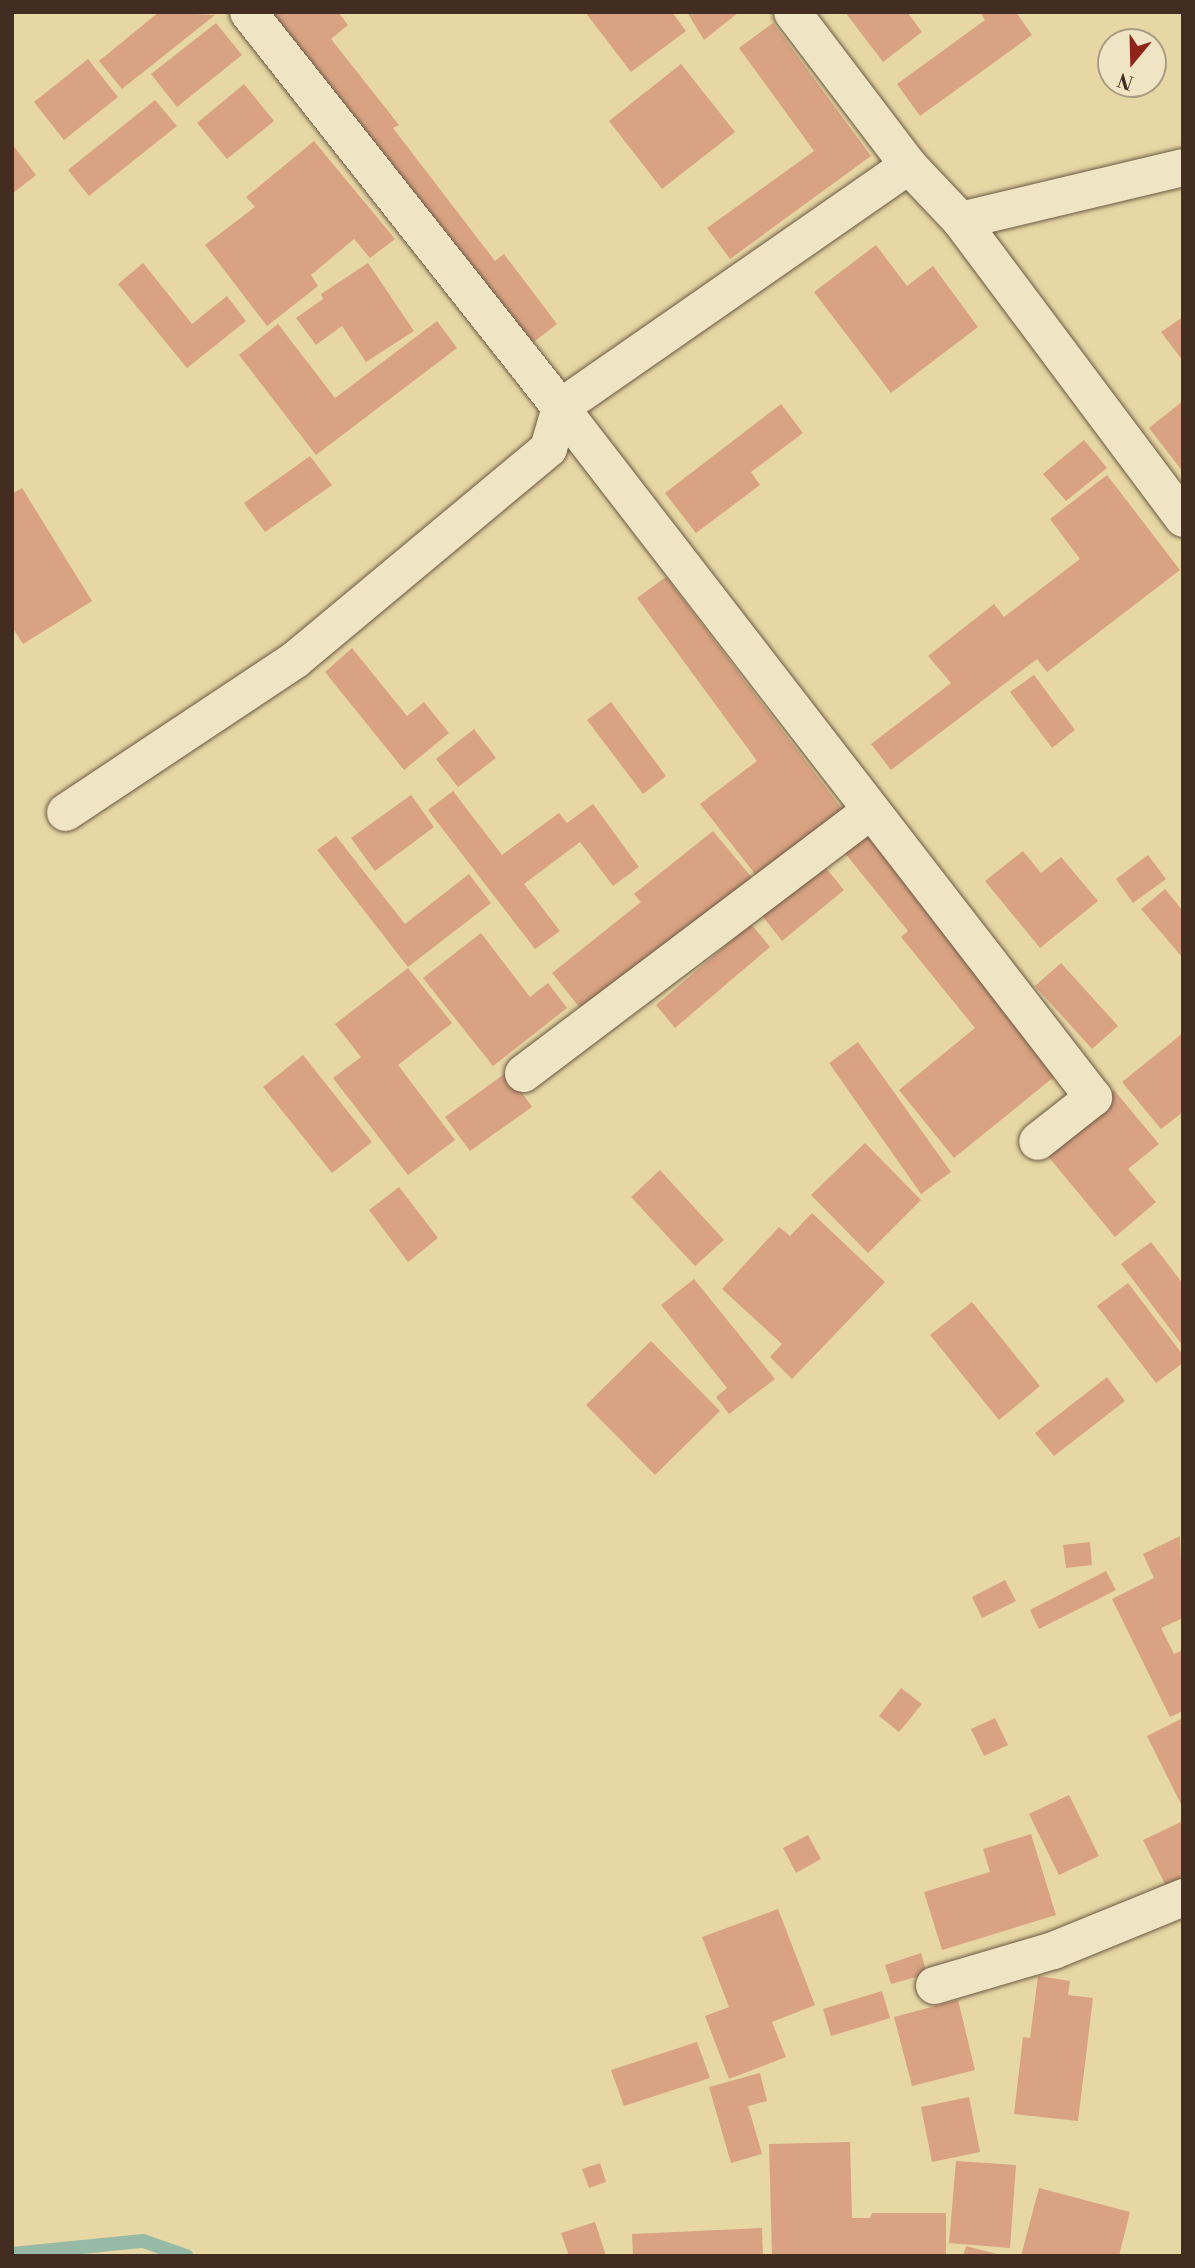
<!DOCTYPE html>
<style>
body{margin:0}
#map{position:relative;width:1195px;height:2268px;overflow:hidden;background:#e6d7a4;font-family:"Libre Bodoni",serif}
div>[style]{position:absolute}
.stream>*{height:14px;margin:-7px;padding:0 7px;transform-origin:7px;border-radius:7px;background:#96baa5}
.building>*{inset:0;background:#d9a383}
.roads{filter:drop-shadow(0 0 2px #6c5843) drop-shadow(0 0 2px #6c5843)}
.minor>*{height:37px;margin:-18.5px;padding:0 18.5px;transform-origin:18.5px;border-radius:18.5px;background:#efe5c4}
span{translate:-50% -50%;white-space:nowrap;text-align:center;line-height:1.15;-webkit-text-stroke:5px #efe5c4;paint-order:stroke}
.frame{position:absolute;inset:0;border:14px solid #432d23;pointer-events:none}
.north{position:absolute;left:1097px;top:28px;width:70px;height:70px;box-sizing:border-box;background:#efe5c4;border:2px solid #aa9b84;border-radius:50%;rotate:199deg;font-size:19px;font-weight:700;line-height:28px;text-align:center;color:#432d23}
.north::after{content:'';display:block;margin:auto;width:24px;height:32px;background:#8f2418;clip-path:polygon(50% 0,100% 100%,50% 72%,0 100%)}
</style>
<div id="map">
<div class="stream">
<i style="left:12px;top:2254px;width:132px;rotate:-5.7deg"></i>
<i style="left:143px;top:2241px;width:46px;rotate:19.2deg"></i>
</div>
<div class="building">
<i style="clip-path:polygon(159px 12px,215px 15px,122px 89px,99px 61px)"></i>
<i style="clip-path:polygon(269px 12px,338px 12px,348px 25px,331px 39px,399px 125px,393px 128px,495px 261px,504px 254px,557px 324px,526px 348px)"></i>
<i style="clip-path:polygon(585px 12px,672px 12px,686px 31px,631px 72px)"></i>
<i style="clip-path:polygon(687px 12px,739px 12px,704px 40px)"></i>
<i style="clip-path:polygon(845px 12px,907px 12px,922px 32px,883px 62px)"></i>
<i style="clip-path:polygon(980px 12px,1016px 12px,1032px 35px,920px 116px,897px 84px,985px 20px)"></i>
<i style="clip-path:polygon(216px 23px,242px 55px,177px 107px,151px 74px)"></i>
<i style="clip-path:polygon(773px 23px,871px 156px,730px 259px,707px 228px,814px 151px,739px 48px)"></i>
<i style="clip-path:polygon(88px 59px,118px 97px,64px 140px,34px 102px)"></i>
<i style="clip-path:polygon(681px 64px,735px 132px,662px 189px,609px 121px)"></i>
<i style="clip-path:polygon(244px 84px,274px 121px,227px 159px,197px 123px)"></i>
<i style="clip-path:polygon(155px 100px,177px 126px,89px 196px,68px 170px)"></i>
<i style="clip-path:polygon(314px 141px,395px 239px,370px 258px,354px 239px,311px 275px,318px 286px,267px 326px,205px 245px,255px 207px,246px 197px)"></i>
<i style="clip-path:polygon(12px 144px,36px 175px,12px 194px)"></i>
<i style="clip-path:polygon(876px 245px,907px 286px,933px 266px,978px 327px,891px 393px,814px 292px)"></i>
<i style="clip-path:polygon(143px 263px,192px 324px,227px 296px,246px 321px,187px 368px,118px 284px)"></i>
<i style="clip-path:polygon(368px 263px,414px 331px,366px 362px,342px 326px,316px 345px,296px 318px,323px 299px,321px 294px)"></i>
<i style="clip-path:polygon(1183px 317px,1183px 361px,1161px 332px)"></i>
<i style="clip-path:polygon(437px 321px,457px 348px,316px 455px,239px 355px,278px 324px,335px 398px)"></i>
<i style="clip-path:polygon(1183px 401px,1183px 472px,1149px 428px)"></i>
<i style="clip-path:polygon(781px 404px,803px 433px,751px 472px,760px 485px,696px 533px,665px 493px)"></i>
<i style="clip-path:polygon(1084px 440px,1107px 468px,1066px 501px,1043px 474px)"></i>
<i style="clip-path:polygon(310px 456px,332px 485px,265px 532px,244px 503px)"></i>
<i style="clip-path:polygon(1107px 475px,1180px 570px,1047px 672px,1037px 659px,891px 770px,871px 744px,951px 683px,928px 656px,994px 604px,1004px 617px,1080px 559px,1050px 519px)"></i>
<i style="clip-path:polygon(22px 488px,92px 601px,23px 644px,12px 627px,12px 494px)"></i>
<i style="clip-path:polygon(666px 577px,845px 813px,759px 879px,700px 804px,757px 761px,637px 598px)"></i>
<i style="clip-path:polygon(352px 648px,407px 716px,424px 702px,449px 733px,404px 770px,325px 672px)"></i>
<i style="clip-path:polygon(1034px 675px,1075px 730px,1052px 748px,1010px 692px)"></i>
<i style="clip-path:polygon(611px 702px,666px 776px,643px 794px,587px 720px)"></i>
<i style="clip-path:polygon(474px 729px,496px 758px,458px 787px,436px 759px)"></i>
<i style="clip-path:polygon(453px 791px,502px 855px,559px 813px,567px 823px,593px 804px,639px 867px,613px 886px,580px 842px,524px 884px,560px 931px,535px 949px,428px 810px)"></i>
<i style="clip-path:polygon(411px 795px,434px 827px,375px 871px,351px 838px)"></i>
<i style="clip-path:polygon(713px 831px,753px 879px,584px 1013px,552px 973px,641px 902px,634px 894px)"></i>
<i style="clip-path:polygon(866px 835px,1059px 1073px,954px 1158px,899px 1090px,975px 1028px,901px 937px,908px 931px,844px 852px)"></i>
<i style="clip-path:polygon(336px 836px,405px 924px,469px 874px,491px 903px,408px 967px,317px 850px)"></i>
<i style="clip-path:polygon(1023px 851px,1041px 873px,1061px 857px,1098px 901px,1040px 948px,985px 881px)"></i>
<i style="clip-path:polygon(1148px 855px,1166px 879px,1133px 903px,1116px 879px)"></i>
<i style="clip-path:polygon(822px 863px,844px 890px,782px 941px,760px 913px)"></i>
<i style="clip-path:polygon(1165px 889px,1183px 911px,1183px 958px,1141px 909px)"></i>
<i style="clip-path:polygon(751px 924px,770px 947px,675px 1028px,656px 1005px)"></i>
<i style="clip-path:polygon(481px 933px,530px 997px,548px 983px,567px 1008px,493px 1066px,423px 978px)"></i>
<i style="clip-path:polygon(1061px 963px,1118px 1026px,1092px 1049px,1035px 986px)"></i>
<i style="clip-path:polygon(408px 968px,452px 1023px,398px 1065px,455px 1140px,408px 1175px,333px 1078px,361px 1057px,335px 1024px)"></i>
<i style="clip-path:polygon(1183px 1033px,1183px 1112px,1161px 1129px,1122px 1082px)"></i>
<i style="clip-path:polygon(858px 1042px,951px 1172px,921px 1194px,829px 1063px)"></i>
<i style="clip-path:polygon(303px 1055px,372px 1142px,332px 1173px,263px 1087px)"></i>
<i style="clip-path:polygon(507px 1072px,532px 1107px,470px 1151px,445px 1117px)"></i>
<i style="clip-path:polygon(1114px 1090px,1159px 1144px,1128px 1169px,1156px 1202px,1115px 1237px,1042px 1149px)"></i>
<i style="clip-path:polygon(865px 1143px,921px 1200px,868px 1253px,811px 1195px)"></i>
<i style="clip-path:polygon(660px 1170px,724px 1240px,695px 1266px,631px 1197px)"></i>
<i style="clip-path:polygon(399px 1187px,438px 1238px,408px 1262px,369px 1210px)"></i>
<i style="clip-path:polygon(812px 1213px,885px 1282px,792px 1379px,770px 1357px,782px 1344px,722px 1289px,779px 1227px,790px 1236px)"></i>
<i style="clip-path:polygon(1151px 1242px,1183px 1284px,1183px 1346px,1121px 1264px)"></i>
<i style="clip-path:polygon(694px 1279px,775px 1379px,729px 1414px,716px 1397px,727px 1388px,661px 1305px)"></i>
<i style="clip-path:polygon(1128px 1283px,1183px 1355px,1183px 1363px,1156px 1383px,1097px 1306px)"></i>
<i style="clip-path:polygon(972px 1302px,1040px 1386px,999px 1420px,930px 1335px)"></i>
<i style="clip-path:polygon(651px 1341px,720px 1411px,655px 1475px,586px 1405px)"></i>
<i style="clip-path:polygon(1107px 1377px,1125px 1401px,1054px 1456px,1035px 1433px)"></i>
<i style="clip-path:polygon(1180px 1536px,1183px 1618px,1161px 1628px,1174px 1654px,1183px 1650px,1183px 1711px,1170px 1717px,1112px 1599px,1154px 1578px,1143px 1554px)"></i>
<i style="clip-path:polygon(1090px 1542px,1092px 1565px,1066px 1568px,1063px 1545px)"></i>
<i style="clip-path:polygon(1106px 1571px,1116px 1590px,1039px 1629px,1030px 1610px)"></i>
<i style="clip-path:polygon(1005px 1580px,1016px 1601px,982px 1618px,972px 1597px)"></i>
<i style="clip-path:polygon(901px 1688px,922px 1704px,899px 1732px,879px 1716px)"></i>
<i style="clip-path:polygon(995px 1718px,1008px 1745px,984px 1756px,971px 1729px)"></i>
<i style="clip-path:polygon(1183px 1718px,1183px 1808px,1147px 1736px)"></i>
<i style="clip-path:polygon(1069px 1795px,1099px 1856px,1059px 1875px,1029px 1814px)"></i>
<i style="clip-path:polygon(1183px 1821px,1183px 1880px,1167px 1888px,1143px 1840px)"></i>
<i style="clip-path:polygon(1031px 1834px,1056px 1915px,942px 1950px,924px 1892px,990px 1872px,983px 1849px)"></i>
<i style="clip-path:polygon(808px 1835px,821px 1859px,796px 1873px,783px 1848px)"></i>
<i style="clip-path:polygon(778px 1909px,815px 2005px,772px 2022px,786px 2057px,729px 2079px,705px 2016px,729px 2007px,702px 1937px)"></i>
<i style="clip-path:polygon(921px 1953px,927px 1974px,891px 1984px,885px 1965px)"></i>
<i style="clip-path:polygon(1038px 1976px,1070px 1981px,1068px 1995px,1093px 1998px,1078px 2121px,1014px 2114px,1023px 2037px,1030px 2038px)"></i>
<i style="clip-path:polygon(882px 1991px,890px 2018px,831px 2036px,823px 2009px)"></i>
<i style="clip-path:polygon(958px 2000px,975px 2070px,912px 2086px,894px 2017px)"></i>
<i style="clip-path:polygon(697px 2042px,710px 2078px,624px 2106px,611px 2070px)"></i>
<i style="clip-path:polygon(760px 2073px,767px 2101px,748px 2106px,762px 2154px,731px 2163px,709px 2087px)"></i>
<i style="clip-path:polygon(969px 2097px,980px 2152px,932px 2162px,921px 2107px)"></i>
<i style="clip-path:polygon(850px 2142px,852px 2218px,870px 2218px,872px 2213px,946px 2213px,946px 2256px,772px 2256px,769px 2144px)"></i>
<i style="clip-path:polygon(956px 2161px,1016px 2165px,1010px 2248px,949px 2243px)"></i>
<i style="clip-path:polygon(600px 2163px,606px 2182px,589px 2188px,582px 2169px)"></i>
<i style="clip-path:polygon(1039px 2188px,1130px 2212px,1119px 2256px,1021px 2256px)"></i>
<i style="clip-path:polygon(595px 2222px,606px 2256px,569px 2256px,561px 2233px)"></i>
<i style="clip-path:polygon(762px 2228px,763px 2256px,633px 2256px,632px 2234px)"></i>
<i style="clip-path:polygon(966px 2246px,1001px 2255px,1001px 2256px,963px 2256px)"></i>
</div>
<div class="roads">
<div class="minor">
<i style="left:248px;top:12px;width:503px;rotate:51.7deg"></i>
<i style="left:560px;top:407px;width:872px;rotate:52.32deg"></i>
<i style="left:1093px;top:1097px;width:71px;rotate:141.8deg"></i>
<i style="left:792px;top:12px;width:192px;rotate:52.8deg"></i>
<i style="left:908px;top:165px;width:76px;rotate:46.6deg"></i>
<i style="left:960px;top:220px;width:372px;rotate:53.2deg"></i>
<i style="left:960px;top:220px;width:229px;rotate:-13.4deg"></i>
<i style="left:65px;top:812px;width:276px;rotate:-33.6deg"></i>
<i style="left:295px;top:659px;width:329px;rotate:-39.8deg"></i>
<i style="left:548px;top:448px;width:43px;rotate:-73.7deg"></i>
<i style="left:560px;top:407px;width:424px;rotate:-34.8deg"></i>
<i style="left:523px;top:1073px;width:435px;rotate:-37.1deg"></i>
<i style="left:934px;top:1985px;width:124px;rotate:-16.4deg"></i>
<i style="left:1053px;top:1950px;width:140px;rotate:-22.2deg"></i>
</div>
</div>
<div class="frame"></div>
<div class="north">N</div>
</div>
